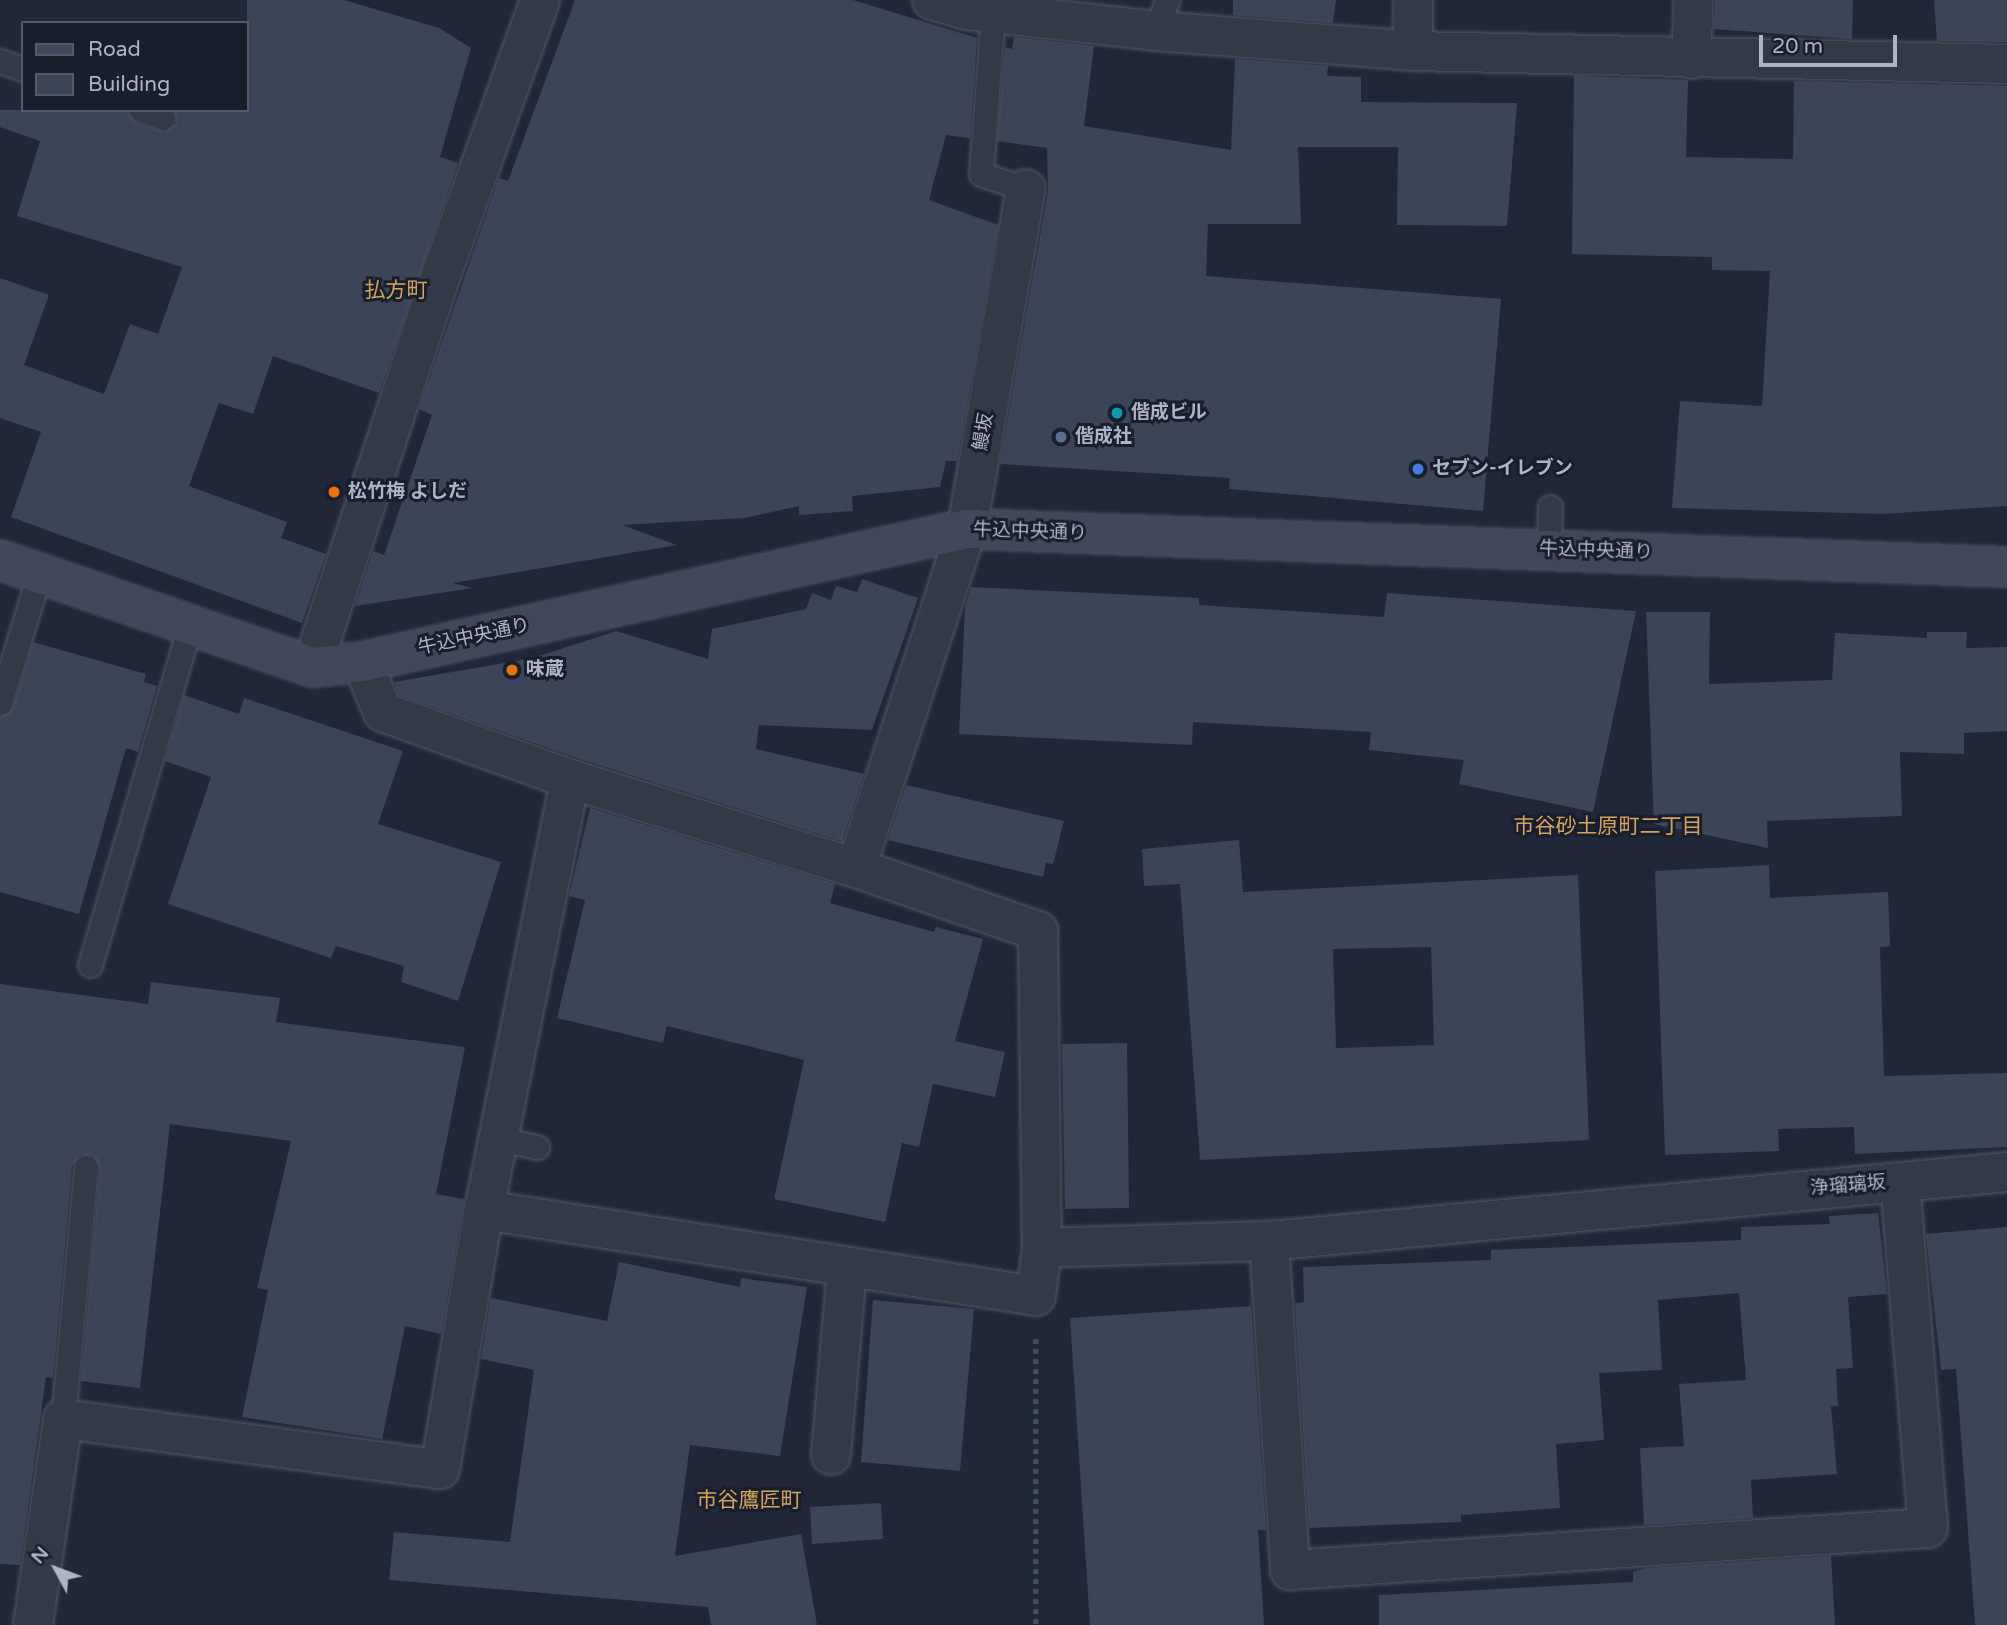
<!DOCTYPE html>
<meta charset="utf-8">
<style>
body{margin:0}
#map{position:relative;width:2007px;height:1625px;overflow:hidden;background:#202738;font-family:"Varela Round","Noto Sans JP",sans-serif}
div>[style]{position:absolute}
.building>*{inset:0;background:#3c4458}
.path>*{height:4.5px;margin-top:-2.25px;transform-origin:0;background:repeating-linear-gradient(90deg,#405056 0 5px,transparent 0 10px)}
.roads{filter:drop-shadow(0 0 2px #515666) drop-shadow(0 0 2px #515666)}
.lane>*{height:23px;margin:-11.5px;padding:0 11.5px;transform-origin:11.5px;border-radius:11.5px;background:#343948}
.street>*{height:38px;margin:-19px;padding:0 19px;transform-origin:19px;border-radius:19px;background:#343948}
.secondary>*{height:38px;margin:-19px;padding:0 19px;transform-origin:19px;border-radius:19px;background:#42475b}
.dots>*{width:19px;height:19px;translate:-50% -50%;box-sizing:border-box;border:4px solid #191e2d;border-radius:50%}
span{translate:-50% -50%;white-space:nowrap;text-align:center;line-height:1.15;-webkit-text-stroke:6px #191e2d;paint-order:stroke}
.poi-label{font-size:19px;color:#aeb3c5;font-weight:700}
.left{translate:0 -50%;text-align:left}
.street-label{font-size:19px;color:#aeb3c5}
.neighbourhood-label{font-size:21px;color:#d3a25b}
.legend{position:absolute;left:21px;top:21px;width:228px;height:91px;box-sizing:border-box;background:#191e2d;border:2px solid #555a6a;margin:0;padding:9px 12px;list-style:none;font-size:21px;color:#aeb3c5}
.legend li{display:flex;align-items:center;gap:14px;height:35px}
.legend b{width:35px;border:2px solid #555a6a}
.north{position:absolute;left:21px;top:1534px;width:70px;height:70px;-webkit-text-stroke:5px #191e2d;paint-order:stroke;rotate:311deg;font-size:19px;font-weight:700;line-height:28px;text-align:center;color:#aeb3c5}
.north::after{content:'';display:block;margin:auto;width:24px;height:32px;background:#aeb3c5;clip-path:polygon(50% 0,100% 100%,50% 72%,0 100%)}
.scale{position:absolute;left:1759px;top:35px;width:138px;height:32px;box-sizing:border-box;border:4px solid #aeb3c5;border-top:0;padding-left:9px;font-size:21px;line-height:24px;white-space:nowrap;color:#aeb3c5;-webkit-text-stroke:5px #191e2d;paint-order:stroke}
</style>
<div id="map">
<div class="building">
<i style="clip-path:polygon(247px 0,344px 0,439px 28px,471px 48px,440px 157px,458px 163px,379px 393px,273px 356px,253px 414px,219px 403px,189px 486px,287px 522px,281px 538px,326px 554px,302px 623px,11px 517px,41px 432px,0 418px,0 278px,49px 295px,24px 365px,104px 394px,130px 324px,158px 334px,182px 267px,17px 216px,40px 141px,0 127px,0 110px,127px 110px,136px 123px,165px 132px,176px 123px,174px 110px,247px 110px)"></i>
<i style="clip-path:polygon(575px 0,853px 0,977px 38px,970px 138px,946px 135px,929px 200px,998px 225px,957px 461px,946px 461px,940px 487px,852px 496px,853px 511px,799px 515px,799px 506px,745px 518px,622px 525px,677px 545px,453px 583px,473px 588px,355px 606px,373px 551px,384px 555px,432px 415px,419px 409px,499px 178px,508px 181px)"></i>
<i style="clip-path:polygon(1233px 0,1336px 0,1333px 23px,1233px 15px)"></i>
<i style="clip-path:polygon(1715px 0,1853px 0,1852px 39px,1714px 29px)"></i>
<i style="clip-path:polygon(1934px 0,2007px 0,2007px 42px,1937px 41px)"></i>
<i style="clip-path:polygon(1014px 37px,1094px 46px,1084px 126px,1231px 150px,1235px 59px,1328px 66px,1327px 76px,1361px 77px,1361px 102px,1517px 103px,1507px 226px,1397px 225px,1398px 147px,1298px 147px,1301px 224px,1208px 224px,1206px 276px,1501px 299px,1483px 511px,1229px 489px,1230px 478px,1000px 464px,1048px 192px,1047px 148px,997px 141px,1005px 47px,1012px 49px)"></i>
<i style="clip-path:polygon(1574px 76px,1688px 80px,1686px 157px,1793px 159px,1794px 81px,2007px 86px,2007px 506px,1882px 514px,1672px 508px,1680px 401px,1762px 406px,1770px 271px,1712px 270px,1712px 257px,1572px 254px)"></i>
<i style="clip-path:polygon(862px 579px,918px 598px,872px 730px,759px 725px,756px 749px,864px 774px,842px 841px,577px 758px,399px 695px,394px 682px,533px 658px,616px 631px,708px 659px,712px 629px,806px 609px,812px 593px,831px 600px,836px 586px,857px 592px)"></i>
<i style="clip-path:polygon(971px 587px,1199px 598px,1199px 605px,1384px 617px,1387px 593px,1636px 611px,1593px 812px,1459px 784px,1464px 760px,1369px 750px,1371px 732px,1193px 722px,1192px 745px,959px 734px,965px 607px)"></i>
<i style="clip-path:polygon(1646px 612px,1710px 612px,1709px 684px,1832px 680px,1835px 633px,1927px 638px,1927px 632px,1967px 632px,1966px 648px,2007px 647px,2007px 731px,1964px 733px,1964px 754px,1900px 752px,1902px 816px,1767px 821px,1768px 848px,1654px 824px)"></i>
<i style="clip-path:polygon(33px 642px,146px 674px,144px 682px,157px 686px,138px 752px,126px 748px,79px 914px,0 892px,0 717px,13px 707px)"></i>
<i style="clip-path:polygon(184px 695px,239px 714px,244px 698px,403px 751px,378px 824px,501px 862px,458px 1001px,401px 982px,404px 966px,336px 946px,331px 958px,168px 904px,211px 777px,165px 761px)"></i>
<i style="clip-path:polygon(906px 785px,1064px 821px,1053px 864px,1046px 863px,1043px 877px,888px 840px)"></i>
<i style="clip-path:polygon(590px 808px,835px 884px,830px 903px,934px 932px,936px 927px,983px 939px,955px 1041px,1005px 1052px,995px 1097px,933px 1084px,919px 1147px,902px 1143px,885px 1222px,774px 1199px,804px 1060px,667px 1026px,663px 1043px,557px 1018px,585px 900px,569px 896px)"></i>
<i style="clip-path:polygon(evenodd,1239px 840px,1243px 892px,1578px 875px,1589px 1140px,1200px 1160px,1180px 884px,1144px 886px,1142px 849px,1239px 840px,1431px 947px,1434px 1045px,1336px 1048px,1333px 949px,1431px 947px)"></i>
<i style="clip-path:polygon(1769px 865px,1770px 898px,1888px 892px,1890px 946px,1880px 947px,1884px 1076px,2007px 1073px,2007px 1147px,1855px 1154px,1854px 1127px,1778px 1129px,1779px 1151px,1665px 1155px,1655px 871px)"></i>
<i style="clip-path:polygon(151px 982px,280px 998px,276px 1022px,465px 1047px,436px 1194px,464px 1199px,441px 1334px,405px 1326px,382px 1439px,242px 1417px,268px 1290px,257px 1288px,291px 1141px,170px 1124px,140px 1388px,81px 1381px,100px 1168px,93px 1155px,80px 1155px,72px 1166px,53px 1378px,46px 1377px,20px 1565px,0 1564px,0 984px,148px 1004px)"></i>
<i style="clip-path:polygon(1127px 1043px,1129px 1208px,1065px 1209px,1062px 1044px)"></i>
<i style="clip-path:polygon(1878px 1213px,1887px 1294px,1848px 1297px,1853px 1368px,1836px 1369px,1838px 1406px,1831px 1406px,1837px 1474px,1751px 1480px,1753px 1518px,1644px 1525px,1640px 1448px,1684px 1446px,1679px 1384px,1746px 1380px,1739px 1293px,1658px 1300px,1662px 1370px,1599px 1373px,1604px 1440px,1556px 1444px,1560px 1508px,1461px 1515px,1461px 1522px,1309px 1528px,1295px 1303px,1304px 1302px,1303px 1267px,1491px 1260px,1491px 1250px,1741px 1240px,1741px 1227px,1830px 1224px,1829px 1216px)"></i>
<i style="clip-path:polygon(2007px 1227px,2007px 1625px,1975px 1625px,1956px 1369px,1941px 1370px,1926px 1234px)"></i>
<i style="clip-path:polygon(619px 1262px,740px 1287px,741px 1278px,807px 1287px,780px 1456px,690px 1445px,675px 1556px,801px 1534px,817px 1625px,711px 1625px,708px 1607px,389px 1580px,394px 1532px,510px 1542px,534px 1370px,481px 1359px,491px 1298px,607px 1321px)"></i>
<i style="clip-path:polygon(873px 1300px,974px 1309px,960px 1471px,861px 1462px)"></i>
<i style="clip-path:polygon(1251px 1306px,1266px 1530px,1258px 1530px,1264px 1625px,1090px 1625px,1070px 1318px)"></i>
<i style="clip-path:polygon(881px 1503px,883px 1539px,812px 1544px,810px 1507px)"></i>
<i style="clip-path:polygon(1831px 1556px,1835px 1625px,1379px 1625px,1379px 1595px,1633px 1582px,1633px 1572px,1646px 1568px)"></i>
</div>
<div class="path">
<i style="left:1036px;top:1339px;width:286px;rotate:90deg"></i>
</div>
<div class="roads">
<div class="lane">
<i style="left:993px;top:13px;width:161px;rotate:94.3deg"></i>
<i style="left:981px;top:174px;width:47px;rotate:18.4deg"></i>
<i style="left:1156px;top:31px;width:33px;rotate:-70deg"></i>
<i style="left:0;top:61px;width:24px;rotate:19deg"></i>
<i style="left:141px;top:110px;width:23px;rotate:20deg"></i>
<i style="left:1549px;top:550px;width:43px;rotate:-88.7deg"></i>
<i style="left:0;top:703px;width:134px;rotate:-73.1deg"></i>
<i style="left:90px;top:965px;width:350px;rotate:-73.6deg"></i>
<i style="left:499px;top:1139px;width:39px;rotate:12deg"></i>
<i style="left:63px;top:1419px;width:253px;rotate:-84.8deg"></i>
</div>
<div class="street">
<i style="left:932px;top:0;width:35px;rotate:16deg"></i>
<i style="left:966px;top:10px;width:191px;rotate:6.3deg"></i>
<i style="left:1156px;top:31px;width:258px;rotate:4.4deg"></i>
<i style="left:1413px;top:51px;width:594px;rotate:1.25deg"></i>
<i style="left:1413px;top:51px;width:51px;rotate:-90deg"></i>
<i style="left:1692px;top:59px;width:59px;rotate:-89deg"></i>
<i style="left:362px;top:662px;width:54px;rotate:67.2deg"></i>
<i style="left:383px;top:712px;width:199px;rotate:19.7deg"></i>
<i style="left:570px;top:779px;width:300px;rotate:17.3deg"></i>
<i style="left:856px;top:868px;width:193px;rotate:19.1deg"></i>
<i style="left:1038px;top:931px;width:317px;rotate:89.3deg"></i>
<i style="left:1042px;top:1248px;width:48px;rotate:97.1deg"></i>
<i style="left:1036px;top:1296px;width:559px;rotate:-171.14deg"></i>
<i style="left:312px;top:667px;width:391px;rotate:-71.8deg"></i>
<i style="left:434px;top:295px;width:313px;rotate:-70.2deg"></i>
<i style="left:856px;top:868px;width:357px;rotate:-71.9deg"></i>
<i style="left:967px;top:529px;width:345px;rotate:-80.2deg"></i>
<i style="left:1269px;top:1241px;width:330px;rotate:86.3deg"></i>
<i style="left:1290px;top:1570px;width:639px;rotate:-3.77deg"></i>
<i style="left:1928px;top:1528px;width:347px;rotate:-94.6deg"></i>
<i style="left:1042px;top:1248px;width:227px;rotate:-1.8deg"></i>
<i style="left:1269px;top:1241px;width:741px;rotate:-5.34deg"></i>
<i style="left:831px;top:1455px;width:187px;rotate:-85.1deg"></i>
<i style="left:33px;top:1625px;width:208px;rotate:-81.7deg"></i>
<i style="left:63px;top:1419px;width:380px;rotate:7.6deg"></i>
<i style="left:440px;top:1469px;width:263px;rotate:-80.4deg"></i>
<i style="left:484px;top:1210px;width:439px;rotate:-78.7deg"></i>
</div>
<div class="secondary">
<i style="left:0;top:560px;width:330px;rotate:18.9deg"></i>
<i style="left:312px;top:667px;width:50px;rotate:-5.7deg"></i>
<i style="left:362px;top:662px;width:619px;rotate:-12.4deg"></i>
<i style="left:967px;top:529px;width:1041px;rotate:2.09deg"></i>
</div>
</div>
<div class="dots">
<i style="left:1117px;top:413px;background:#0f9aa8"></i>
<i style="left:1061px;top:437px;background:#5c6f8a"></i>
<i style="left:1418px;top:469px;background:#3f7fe0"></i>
<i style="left:334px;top:492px;background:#e8710a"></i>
<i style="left:512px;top:670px;background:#e8710a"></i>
</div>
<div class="poi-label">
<span class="left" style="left:1131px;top:413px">偕成ビル</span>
<span class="left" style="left:1075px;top:437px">偕成社</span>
<span class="left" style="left:1432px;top:469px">セブン-イレブン</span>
<span class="left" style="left:348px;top:492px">松竹梅 よしだ</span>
<span class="left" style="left:526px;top:670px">味蔵</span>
</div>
<div class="street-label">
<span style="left:984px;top:432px;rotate:-80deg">鰻坂</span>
<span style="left:1030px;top:532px;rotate:2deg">牛込中央通り</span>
<span style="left:1596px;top:551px;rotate:2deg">牛込中央通り</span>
<span style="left:474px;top:637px;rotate:-12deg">牛込中央通り</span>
<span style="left:1848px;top:1186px;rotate:-5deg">浄瑠璃坂</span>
</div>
<div class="neighbourhood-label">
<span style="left:396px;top:291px">払方町</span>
<span style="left:1608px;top:827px">市谷砂土原町二丁目</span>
<span style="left:749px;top:1501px">市谷鷹匠町</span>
</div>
<ul class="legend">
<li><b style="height:9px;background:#42475b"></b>Road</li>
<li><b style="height:19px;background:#3c4458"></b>Building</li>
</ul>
<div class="north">N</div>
<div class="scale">20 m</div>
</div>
